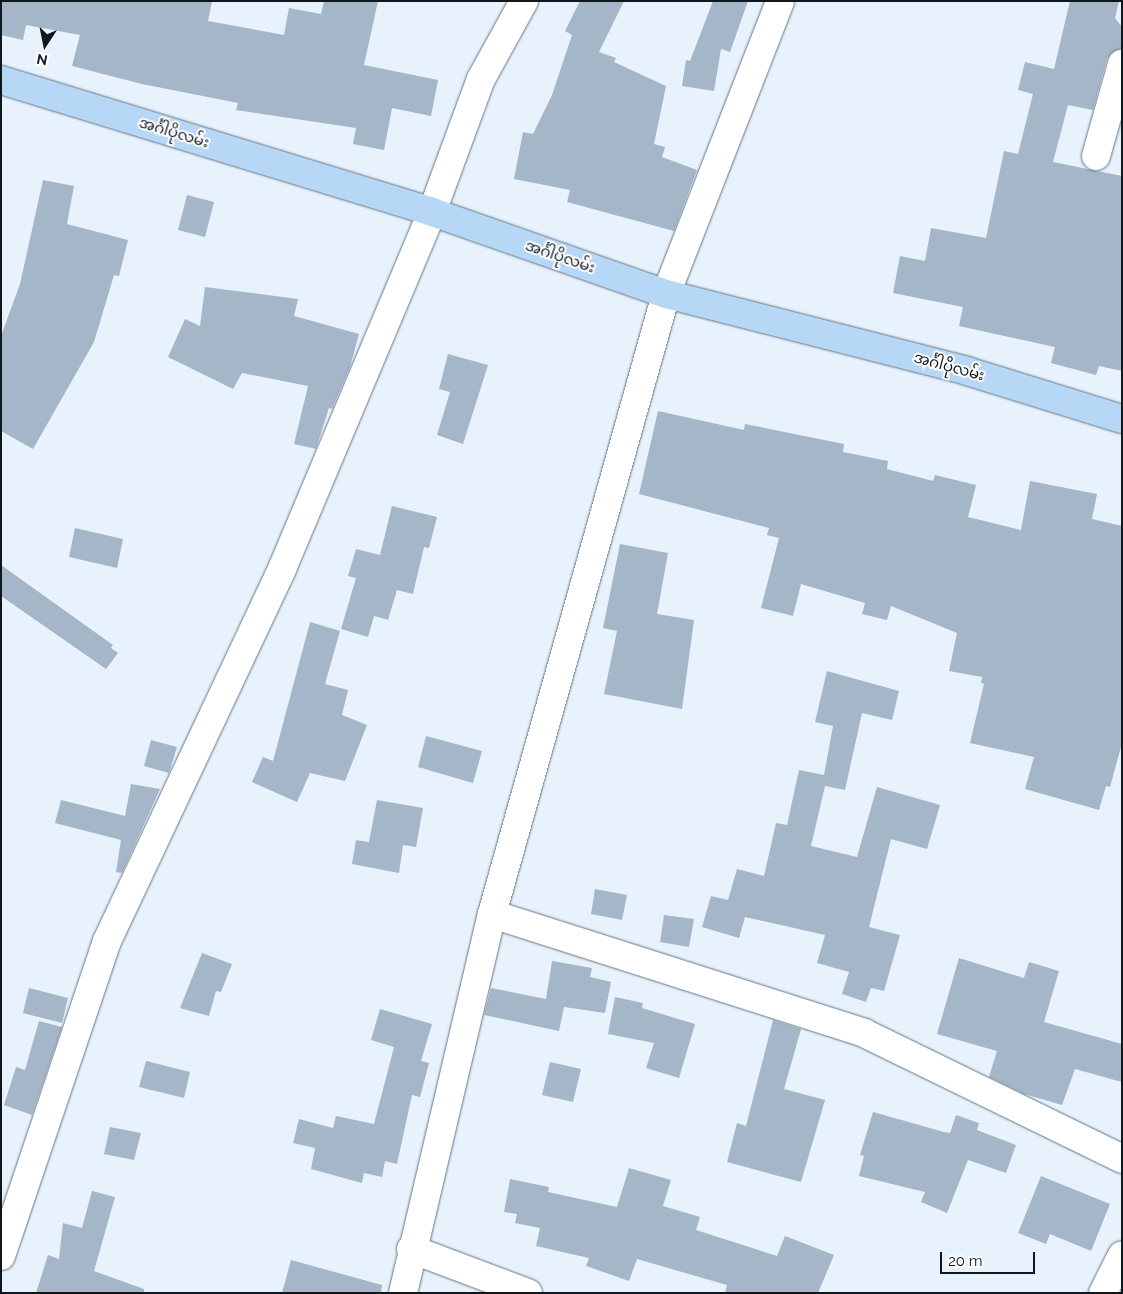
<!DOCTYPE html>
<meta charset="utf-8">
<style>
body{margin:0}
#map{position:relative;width:1123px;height:1294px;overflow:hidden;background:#e7f2fd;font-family:Raleway,"Noto Sans Myanmar",sans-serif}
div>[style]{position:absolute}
.building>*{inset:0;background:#a4b6c7}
.roads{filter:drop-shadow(0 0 1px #647584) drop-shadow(0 0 1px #647584)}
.minor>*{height:28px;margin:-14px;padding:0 14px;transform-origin:14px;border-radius:14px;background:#fff}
.major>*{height:28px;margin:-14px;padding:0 14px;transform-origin:14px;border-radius:14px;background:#b6d7f6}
span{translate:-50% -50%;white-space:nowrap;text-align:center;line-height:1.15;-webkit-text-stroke:4px #fff;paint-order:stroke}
.street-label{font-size:15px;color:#0f161c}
.frame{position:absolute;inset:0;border:2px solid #0f161c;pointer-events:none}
.north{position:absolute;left:20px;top:20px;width:50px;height:50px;-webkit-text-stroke:4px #fff;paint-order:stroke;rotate:191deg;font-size:14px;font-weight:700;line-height:20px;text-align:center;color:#0f161c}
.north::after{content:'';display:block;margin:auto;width:18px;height:22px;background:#0f161c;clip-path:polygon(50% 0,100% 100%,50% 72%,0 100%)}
.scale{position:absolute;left:940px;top:1252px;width:95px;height:22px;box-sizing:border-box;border:2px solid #0f161c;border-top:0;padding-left:6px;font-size:15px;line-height:18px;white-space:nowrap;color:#0f161c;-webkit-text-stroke:4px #fff;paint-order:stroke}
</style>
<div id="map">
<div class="building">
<i style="clip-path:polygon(1px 1px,212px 1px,208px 21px,284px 35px,289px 8px,321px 14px,324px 1px,378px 1px,364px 65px,438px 80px,431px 116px,392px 108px,384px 150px,353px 144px,356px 128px,236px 110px,238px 103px,142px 84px,72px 66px,80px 35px,26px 25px,23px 40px,1px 35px)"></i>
<i style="clip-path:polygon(580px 1px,624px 1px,599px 52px,616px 58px,614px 62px,666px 86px,654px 144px,665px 147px,662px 157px,697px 170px,674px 231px,567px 202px,570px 190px,514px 179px,523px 132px,533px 134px,552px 95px,572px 35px,565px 31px)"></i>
<i style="clip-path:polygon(713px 1px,748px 1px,730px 52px,721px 49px,714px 91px,682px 86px,686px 60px,690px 61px)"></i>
<i style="clip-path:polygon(1070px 1px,1119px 1px,1115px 18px,1122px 27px,1122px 49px,1112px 53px,1107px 59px,1093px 110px,1068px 105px,1053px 162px,1122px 176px,1122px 371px,1099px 366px,1096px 375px,1051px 363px,1055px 347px,959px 326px,963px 307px,893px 293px,900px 256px,925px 261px,931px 228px,986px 238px,1004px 151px,1018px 154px,1033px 94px,1018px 90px,1025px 62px,1054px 69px)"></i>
<i style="clip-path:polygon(43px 180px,74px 186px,67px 224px,128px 240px,119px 276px,114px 275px,94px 342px,33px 449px,1px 431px,1px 336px,20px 284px)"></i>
<i style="clip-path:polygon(187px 195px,214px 202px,205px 237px,178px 230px)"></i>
<i style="clip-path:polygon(205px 287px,298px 299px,294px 316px,359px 334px,350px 367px,332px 409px,329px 408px,316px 449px,294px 444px,308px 386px,242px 373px,233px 389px,168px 357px,185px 319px,200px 326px)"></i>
<i style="clip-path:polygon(448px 354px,488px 365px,463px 444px,437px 435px,450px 392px,439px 389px)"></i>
<i style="clip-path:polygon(658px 411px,744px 430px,745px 424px,844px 444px,843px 452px,888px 461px,887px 469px,933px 481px,935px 475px,976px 485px,968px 517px,1021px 530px,1030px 481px,1097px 494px,1092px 519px,1122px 526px,1122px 743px,1110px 787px,1106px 786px,1099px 810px,1025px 789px,1034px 757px,970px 743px,984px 684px,981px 683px,982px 677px,949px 671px,957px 633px,891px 606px,887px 620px,862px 614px,865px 603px,801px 584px,793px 616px,761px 608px,779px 538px,767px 535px,769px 528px,639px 494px)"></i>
<i style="clip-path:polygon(392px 506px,437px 517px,429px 548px,424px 547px,413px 594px,397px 590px,388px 620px,374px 616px,368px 637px,341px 629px,356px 578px,348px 576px,356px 549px,380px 555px)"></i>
<i style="clip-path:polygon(75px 528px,123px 539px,117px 568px,69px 557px)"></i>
<i style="clip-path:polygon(620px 544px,668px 553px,657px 614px,694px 620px,682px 709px,604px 694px,617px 631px,603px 628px)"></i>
<i style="clip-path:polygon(1px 565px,113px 645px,111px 648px,118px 653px,106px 669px,1px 596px)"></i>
<i style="clip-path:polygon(310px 622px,340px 631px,325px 684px,348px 690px,342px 715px,367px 725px,345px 781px,310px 773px,297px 802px,252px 782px,263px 757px,273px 761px)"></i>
<i style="clip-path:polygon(827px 671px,899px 691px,892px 720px,862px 713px,845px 790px,825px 786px,811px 846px,857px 857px,877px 787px,940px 805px,927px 849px,891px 839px,869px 927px,900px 935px,884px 991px,871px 988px,866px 1002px,842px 994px,849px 972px,817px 963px,825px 935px,745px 917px,739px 938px,702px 927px,711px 896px,728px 900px,737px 869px,764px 876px,776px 823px,787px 825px,799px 770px,824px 775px,833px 726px,815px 722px)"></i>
<i style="clip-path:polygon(426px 736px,482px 751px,473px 783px,418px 767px)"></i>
<i style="clip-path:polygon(151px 740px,177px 747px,169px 773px,144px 766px)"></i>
<i style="clip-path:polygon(131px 784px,160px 789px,122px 873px,116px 872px,121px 840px,55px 823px,61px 800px,125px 816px)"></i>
<i style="clip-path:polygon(377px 800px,423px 808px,416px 847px,403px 845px,399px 873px,352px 864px,356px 840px,369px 842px)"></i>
<i style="clip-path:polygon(595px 889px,627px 895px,622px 920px,591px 914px)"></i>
<i style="clip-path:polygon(664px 915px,694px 919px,689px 947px,660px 942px)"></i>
<i style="clip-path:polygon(202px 953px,232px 964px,221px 992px,216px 991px,209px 1016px,180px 1008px)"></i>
<i style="clip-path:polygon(959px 958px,1024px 978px,1029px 962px,1059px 971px,1044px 1022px,1122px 1044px,1122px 1082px,1075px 1069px,1062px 1105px,1024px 1094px,989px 1077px,997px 1051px,937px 1034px)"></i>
<i style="clip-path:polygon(552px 961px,592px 968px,590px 977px,611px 982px,605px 1013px,564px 1007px,559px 1031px,484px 1015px,491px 988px,546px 999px)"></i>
<i style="clip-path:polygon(29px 988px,68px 998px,62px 1023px,23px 1013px)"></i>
<i style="clip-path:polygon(615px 997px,643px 1003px,642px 1008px,695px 1024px,679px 1078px,646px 1068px,654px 1043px,608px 1034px)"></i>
<i style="clip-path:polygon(380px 1009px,432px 1024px,421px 1061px,429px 1063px,420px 1097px,412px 1095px,397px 1164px,385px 1161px,382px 1177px,364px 1173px,362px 1183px,311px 1169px,315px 1148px,293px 1143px,299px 1119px,333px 1128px,336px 1116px,374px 1124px,394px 1047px,371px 1040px)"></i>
<i style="clip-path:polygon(773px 1020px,801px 1029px,784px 1089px,825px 1100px,801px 1182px,727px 1162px,737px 1123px,746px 1126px)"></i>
<i style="clip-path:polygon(39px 1021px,62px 1027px,32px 1115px,4px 1105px,16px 1067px,25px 1070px)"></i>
<i style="clip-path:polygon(146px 1061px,190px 1072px,184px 1098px,139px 1087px)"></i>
<i style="clip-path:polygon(550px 1062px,581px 1069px,573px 1102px,542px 1095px)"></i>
<i style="clip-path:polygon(873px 1112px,944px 1132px,950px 1133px,956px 1115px,979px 1123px,977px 1130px,1016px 1145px,1006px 1173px,968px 1160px,947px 1213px,921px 1202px,925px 1192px,859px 1176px,864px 1156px,860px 1155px)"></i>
<i style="clip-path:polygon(110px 1127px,141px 1133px,134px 1160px,104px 1154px)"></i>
<i style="clip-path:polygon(629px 1168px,671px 1180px,663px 1206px,700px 1217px,696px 1230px,777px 1256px,785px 1236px,834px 1255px,818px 1293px,725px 1293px,727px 1285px,637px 1259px,629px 1281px,586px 1266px,589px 1258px,536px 1246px,540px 1228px,515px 1223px,517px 1214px,504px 1212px,510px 1179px,549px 1187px,548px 1192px,617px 1207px)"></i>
<i style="clip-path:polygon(1041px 1176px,1110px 1204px,1091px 1251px,1050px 1234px,1046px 1244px,1018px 1233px)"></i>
<i style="clip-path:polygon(92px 1191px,115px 1197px,94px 1271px,144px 1289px,144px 1293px,36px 1293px,48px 1255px,59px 1259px,63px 1223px,82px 1228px)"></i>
<i style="clip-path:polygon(291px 1260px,382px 1285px,381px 1293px,282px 1293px)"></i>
</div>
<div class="roads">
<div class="minor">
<i style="left:1096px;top:156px;width:96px;rotate:-74.2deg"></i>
<i style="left:492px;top:914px;width:391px;rotate:17.7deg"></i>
<i style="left:864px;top:1033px;width:287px;rotate:26deg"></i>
<i style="left:411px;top:1249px;width:125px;rotate:20.6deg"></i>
<i style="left:1px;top:1256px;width:332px;rotate:-71.4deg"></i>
<i style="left:107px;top:941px;width:411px;rotate:-64.8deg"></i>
<i style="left:282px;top:569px;width:387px;rotate:-67.2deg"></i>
<i style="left:432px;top:212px;width:142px;rotate:-69.8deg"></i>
<i style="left:481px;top:79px;width:89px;rotate:-61.1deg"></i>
<i style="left:403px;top:1293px;width:389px;rotate:-76.8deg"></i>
<i style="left:492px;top:914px;width:644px;rotate:-74.32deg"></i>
<i style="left:666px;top:294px;width:314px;rotate:-68.7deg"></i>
<i style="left:1103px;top:1293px;width:42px;rotate:-63.4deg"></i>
</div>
<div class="major">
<i style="left:1px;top:80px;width:451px;rotate:17deg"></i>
<i style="left:432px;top:212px;width:248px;rotate:19.3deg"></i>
<i style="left:666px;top:294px;width:311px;rotate:14.3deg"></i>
<i style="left:967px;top:371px;width:162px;rotate:17.2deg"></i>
</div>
</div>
<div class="street-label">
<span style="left:174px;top:133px;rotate:17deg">အင်္ဂါပိုလမ်း</span>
<span style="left:560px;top:257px;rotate:19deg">အင်္ဂါပိုလမ်း</span>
<span style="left:949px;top:367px;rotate:15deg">အင်္ဂါပိုလမ်း</span>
</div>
<div class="frame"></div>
<div class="north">N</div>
<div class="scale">20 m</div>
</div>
